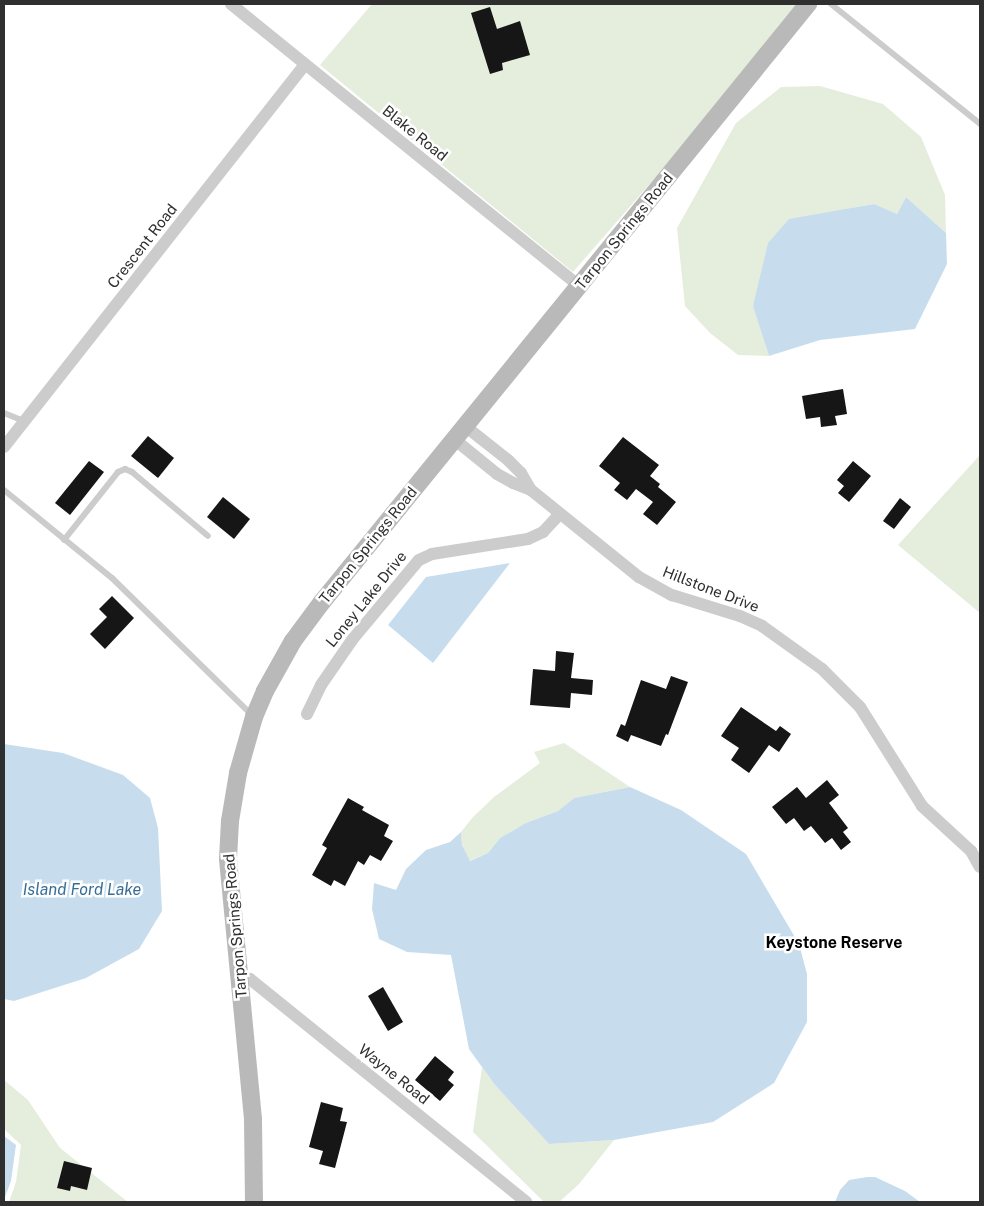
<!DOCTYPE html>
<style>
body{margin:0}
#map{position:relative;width:984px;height:1206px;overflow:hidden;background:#fff;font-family:"Public Sans",sans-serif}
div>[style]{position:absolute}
.green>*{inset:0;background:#e5eddc}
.water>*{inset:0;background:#c7ddee}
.building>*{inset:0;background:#161616}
.service>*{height:6px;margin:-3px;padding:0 3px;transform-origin:3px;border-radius:3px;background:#ccc}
.minor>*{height:12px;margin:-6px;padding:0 6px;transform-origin:6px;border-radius:6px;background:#ccc}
.secondary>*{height:18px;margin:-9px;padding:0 9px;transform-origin:9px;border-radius:9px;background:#b9b9b9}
span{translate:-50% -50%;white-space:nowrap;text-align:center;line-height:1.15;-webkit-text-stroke:5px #fff;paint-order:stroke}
.street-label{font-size:15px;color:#2f2f2f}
.water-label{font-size:16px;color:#376e97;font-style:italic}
.neighbourhood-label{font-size:16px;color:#000;font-weight:700}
.frame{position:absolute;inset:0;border:5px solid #2f2f2f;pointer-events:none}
</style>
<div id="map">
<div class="green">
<i style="clip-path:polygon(372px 4px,799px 4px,702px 124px,573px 272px,320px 65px)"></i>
<i style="clip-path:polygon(820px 86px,883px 104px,921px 137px,945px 195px,946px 233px,906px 197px,897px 214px,873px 204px,852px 208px,753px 305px,769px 356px,738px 355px,710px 333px,685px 306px,677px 228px,736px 123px,781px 87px)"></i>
<i style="clip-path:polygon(980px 455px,980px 613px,898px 545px)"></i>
<i style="clip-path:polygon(564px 743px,630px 787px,574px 798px,558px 811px,527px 823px,500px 838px,488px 853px,469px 861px,462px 845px,461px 832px,473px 817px,494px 797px,540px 763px,534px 752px)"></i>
<i style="clip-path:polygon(482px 1067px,495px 1085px,549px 1144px,614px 1140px,579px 1184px,559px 1202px,544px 1202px,473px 1132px)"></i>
<i style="clip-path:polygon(4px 1080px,28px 1100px,60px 1148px,128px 1202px,9px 1202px,16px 1182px,21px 1145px,4px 1129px)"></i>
</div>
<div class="water">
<i style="clip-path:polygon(906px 197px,946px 233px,947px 264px,915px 329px,820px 340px,769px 356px,753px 306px,768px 243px,789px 219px,874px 204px,897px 214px)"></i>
<i style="clip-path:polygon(510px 563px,433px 663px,388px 625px,426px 577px)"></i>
<i style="clip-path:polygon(4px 744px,63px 753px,123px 775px,150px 798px,158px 828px,162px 911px,139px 949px,86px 978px,14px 1001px,4px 999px)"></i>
<i style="clip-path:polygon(630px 787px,681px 810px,746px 854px,799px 944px,807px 974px,807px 1022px,774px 1083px,713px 1122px,614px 1140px,549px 1144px,495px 1085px,469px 1049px,451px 955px,407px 952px,379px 939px,372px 909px,374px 883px,396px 890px,406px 869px,426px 850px,450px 842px,461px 832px,462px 845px,470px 861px,488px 853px,500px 838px,526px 823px,558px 811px,574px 798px)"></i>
<i style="clip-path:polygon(4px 1136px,16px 1145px,11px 1181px,4px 1200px)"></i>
<i style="clip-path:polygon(867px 1177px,875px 1177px,905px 1191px,920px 1202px,835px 1202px,840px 1190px,849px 1180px)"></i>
</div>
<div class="building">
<i style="clip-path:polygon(490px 7px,497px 29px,520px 21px,530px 55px,502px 63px,503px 70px,490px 74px,471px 13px)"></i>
<i style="clip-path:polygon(843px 389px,847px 414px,835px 416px,837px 425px,821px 427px,820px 417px,806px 419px,802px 396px)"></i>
<i style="clip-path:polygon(148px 436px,174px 458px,158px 478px,131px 456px)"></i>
<i style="clip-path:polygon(623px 437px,659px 465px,650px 476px,660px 484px,658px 487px,676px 502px,657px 525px,643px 514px,653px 502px,636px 489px,627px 500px,614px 490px,620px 483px,599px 466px)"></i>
<i style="clip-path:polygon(89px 461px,104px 472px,70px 515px,55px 503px)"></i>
<i style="clip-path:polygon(853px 461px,871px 476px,849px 502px,838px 493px,844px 486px,837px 480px)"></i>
<i style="clip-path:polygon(223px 497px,250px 519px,234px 539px,207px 517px)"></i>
<i style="clip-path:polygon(900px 498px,911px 507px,894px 529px,883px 521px)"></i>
<i style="clip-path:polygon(112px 596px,134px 618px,105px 649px,90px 634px,107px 617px,99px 609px)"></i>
<i style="clip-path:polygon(556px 651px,574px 653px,571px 678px,593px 680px,592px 695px,571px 693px,570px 708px,530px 705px,533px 669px,555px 671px)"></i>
<i style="clip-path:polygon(671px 676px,688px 682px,668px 735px,666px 734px,661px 746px,631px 735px,628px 742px,616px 736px,621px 724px,625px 726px,641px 680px,666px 689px)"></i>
<i style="clip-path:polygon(741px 707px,776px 731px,780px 726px,791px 734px,779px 752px,769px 745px,749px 773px,731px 760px,739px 748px,721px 736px)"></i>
<i style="clip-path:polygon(827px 780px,839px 795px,829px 803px,848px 828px,843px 832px,851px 842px,841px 850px,832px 838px,825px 843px,811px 826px,804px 831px,794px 818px,786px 824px,772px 807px,797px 787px,806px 798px)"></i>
<i style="clip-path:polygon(348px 798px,364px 807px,362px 810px,389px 825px,384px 836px,393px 841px,381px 861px,370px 855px,364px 865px,358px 861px,345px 886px,334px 880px,331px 886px,312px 875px,327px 848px,322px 845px)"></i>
<i style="clip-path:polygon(383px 987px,403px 1022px,388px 1031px,368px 996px)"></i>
<i style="clip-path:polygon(435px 1056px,454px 1072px,448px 1080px,454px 1085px,440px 1101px,415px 1080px)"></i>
<i style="clip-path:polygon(321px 1102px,343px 1108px,340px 1121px,347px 1122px,335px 1168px,319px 1164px,323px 1151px,309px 1147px)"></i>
<i style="clip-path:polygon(64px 1161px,92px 1168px,87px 1190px,71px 1186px,70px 1191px,57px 1188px)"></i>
</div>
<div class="service">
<i style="left:831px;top:4px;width:191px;rotate:38.8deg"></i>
<i style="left:4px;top:413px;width:22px;rotate:22deg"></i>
<i style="left:4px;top:490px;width:139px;rotate:39.2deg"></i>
<i style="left:112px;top:578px;width:197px;rotate:44.4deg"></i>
<i style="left:64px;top:540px;width:87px;rotate:-51.5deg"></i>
<i style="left:118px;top:472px;width:8px;rotate:-23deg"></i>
<i style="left:125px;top:469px;width:8px;rotate:23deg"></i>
<i style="left:132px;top:472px;width:99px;rotate:40.1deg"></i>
</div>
<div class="minor">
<i style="left:231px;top:4px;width:448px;rotate:39deg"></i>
<i style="left:465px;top:426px;width:55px;rotate:38.3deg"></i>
<i style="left:508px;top:460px;width:18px;rotate:45deg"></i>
<i style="left:521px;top:473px;width:20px;rotate:60deg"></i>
<i style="left:531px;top:490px;width:139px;rotate:38.9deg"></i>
<i style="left:639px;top:577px;width:38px;rotate:29deg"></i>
<i style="left:672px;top:595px;width:71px;rotate:17.2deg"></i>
<i style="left:740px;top:616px;width:24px;rotate:24deg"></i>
<i style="left:762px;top:626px;width:74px;rotate:35.6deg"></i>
<i style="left:822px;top:669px;width:54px;rotate:45deg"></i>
<i style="left:860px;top:707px;width:117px;rotate:57.9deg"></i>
<i style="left:922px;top:806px;width:67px;rotate:42.6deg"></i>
<i style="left:971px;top:851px;width:18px;rotate:61deg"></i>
<i style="left:454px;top:439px;width:55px;rotate:39.1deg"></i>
<i style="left:497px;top:474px;width:18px;rotate:29deg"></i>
<i style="left:513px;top:483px;width:19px;rotate:21deg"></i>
<i style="left:4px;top:447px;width:486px;rotate:-51.8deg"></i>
<i style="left:307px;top:714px;width:32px;rotate:-64deg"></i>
<i style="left:321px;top:685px;width:55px;rotate:-55.4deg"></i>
<i style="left:352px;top:640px;width:104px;rotate:-50.1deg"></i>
<i style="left:419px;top:560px;width:14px;rotate:-25deg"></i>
<i style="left:432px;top:554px;width:97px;rotate:-8.9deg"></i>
<i style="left:528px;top:539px;width:17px;rotate:-25deg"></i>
<i style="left:543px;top:532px;width:25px;rotate:-47deg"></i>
<i style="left:239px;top:977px;width:11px;rotate:10deg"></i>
<i style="left:250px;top:979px;width:355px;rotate:38.9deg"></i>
</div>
<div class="secondary">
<i style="left:254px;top:1202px;width:83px;rotate:-90.7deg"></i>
<i style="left:253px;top:1119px;width:261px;rotate:-95.5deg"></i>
<i style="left:228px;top:859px;width:38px;rotate:-87deg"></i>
<i style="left:230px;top:821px;width:49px;rotate:-80.5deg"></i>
<i style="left:238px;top:773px;width:58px;rotate:-74.1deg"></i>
<i style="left:254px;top:717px;width:28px;rotate:-67deg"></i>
<i style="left:265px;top:691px;width:57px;rotate:-60.8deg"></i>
<i style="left:293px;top:641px;width:49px;rotate:-53.4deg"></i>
<i style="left:322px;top:602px;width:771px;rotate:-50.9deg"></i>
</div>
<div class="street-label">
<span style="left:415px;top:133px;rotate:39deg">Blake Road</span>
<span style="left:624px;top:231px;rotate:-51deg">Tarpon Springs Road</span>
<span style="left:142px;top:246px;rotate:-52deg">Crescent Road</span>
<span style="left:368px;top:545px;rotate:-51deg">Tarpon Springs Road</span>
<span style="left:711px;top:589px;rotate:21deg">Hillstone Drive</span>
<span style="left:366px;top:599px;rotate:-51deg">Loney Lake Drive</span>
<span style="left:235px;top:926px;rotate:-95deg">Tarpon Springs Road</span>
<span style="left:394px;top:1074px;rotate:39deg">Wayne Road</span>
</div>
<div class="water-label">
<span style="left:82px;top:890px">Island Ford Lake</span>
</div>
<div class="neighbourhood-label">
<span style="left:834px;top:943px">Keystone Reserve</span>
</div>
<div class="frame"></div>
</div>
